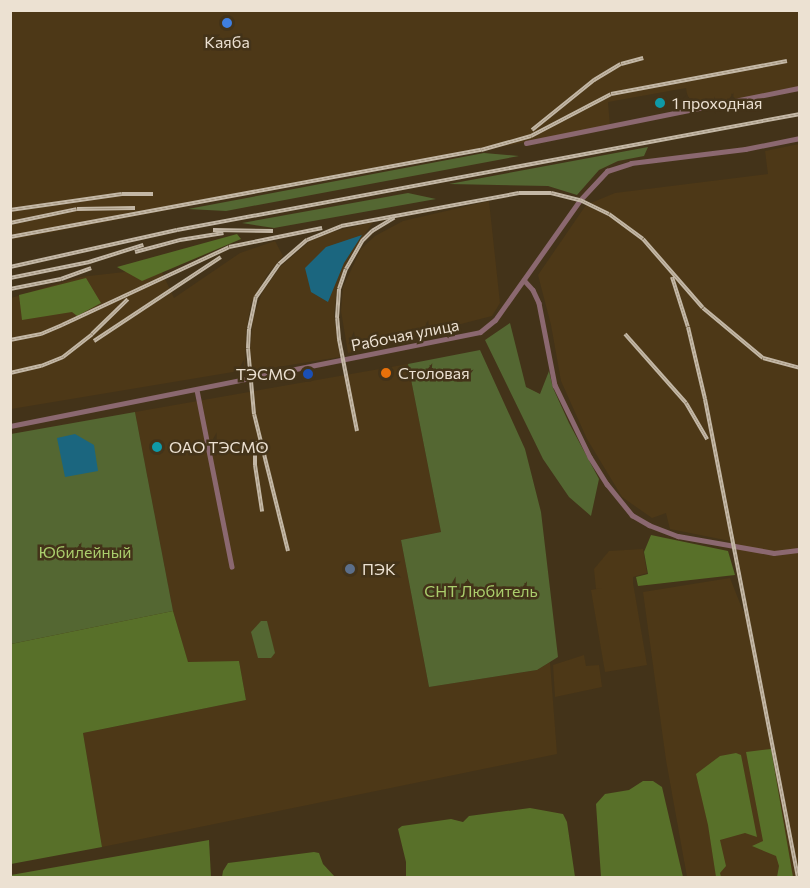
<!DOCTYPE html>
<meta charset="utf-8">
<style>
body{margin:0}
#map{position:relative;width:810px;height:888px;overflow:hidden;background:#433319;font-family:Commissioner,sans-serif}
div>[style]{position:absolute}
.built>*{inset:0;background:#4d3817}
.green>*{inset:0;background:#546732}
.forest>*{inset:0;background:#587029}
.water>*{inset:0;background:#1b667f}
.minor>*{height:4.5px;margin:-2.25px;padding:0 2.25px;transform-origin:2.25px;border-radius:2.25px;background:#8b6870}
.tertiary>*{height:5px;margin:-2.5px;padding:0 2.5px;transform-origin:2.5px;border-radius:2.5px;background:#8b6870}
.rail>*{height:4px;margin-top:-2px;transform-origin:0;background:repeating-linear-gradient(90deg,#433319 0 4.5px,#c3b7a5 0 9px);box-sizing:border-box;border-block:2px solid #c3b7a5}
.dots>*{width:16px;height:16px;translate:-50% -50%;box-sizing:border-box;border:3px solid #433319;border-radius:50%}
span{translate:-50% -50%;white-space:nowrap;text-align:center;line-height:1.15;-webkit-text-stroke:5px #433319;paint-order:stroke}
.poi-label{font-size:16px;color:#ece1d2}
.left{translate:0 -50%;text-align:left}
.right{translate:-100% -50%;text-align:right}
.street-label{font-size:16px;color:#ece1d2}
.park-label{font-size:16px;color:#aacd6c}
.frame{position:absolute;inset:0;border:12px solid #ece1d2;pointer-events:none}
</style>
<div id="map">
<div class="built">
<i style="clip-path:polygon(11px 11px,799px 11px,799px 88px,690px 111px,686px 88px,608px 102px,610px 126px,11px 240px)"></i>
<i style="clip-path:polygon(799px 144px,799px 877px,687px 877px,666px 760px,643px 592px,730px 578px,743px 611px,748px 610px,735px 542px,670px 529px,666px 513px,652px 518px,622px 497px,587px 439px,561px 381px,551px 325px,538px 275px,586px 205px,615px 193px,768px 174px,765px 151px)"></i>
<i style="clip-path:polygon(489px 201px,500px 303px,492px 316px,348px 353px,341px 311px,343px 287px,361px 249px,375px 236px,403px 221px)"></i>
<i style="clip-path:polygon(373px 222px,349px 258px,337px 289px,334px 315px,340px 357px,252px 371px,250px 351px,253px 318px,262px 293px,280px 267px,310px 241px,328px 233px)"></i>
<i style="clip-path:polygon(275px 241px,283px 256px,267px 275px,251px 303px,246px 333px,245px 370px,11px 409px,11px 298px,80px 277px,160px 268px,174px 298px,240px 253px)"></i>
<i style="clip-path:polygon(408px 364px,441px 532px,401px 540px,429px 687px,537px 670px,550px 662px,557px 754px,102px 847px,83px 733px,246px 700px,239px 661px,188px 663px,173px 611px,135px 412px)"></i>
<i style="clip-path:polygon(643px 549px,647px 573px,633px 577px,633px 583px,647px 665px,605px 672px,591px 590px,603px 588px,596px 589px,594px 569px,609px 551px)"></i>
<i style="clip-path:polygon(584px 655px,586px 666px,599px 665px,602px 687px,555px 697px,553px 665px)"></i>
</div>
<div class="green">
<i style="clip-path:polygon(648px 147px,644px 156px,618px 161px,599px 170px,577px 195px,548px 186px,449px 184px)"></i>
<i style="clip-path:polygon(484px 153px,519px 156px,226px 211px,188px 209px)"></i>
<i style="clip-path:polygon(408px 193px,436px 199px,274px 228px,242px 223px)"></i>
<i style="clip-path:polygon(510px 323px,526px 387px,540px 394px,549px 371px,553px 388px,569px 423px,599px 479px,591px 516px,569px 497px,543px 459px,485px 340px)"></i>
<i style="clip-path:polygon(480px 350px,525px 449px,541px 512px,558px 657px,537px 670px,429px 687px,401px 540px,441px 532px,408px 364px)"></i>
<i style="clip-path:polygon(135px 412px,173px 611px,11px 644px,11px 434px)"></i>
<i style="clip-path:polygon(261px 621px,267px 621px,275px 653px,271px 658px,258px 658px,251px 632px)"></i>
</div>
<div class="forest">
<i style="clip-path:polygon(237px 234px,241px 239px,142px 281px,117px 267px)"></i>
<i style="clip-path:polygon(86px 278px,101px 303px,77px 316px,72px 312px,22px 320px,19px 295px)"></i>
<i style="clip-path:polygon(651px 535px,728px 551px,735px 575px,638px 586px,636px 577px,648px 574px,644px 552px)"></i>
<i style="clip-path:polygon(173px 611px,188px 662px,239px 661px,246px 700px,83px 733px,102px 847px,11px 864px,11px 644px)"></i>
<i style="clip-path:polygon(771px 749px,793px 877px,777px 877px,779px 866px,776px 856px,752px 846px,763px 841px,746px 752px)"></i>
<i style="clip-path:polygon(736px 753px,741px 755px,757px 837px,745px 833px,720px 840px,726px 866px,720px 873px,721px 877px,716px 877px,708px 825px,696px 774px,720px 756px)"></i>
<i style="clip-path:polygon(643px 781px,653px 781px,662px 787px,683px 877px,601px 877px,596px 804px,605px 794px,629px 790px)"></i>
<i style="clip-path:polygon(530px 808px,563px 814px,567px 822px,575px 877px,406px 877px,406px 862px,398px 829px,402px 826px,451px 819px,463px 822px,469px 816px)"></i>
<i style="clip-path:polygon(209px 840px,211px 877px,11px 877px,11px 875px)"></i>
<i style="clip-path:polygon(314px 852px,319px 853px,323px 864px,335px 877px,222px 877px,223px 871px,228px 863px)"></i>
</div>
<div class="water">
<i style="clip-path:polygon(362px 235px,344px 263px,328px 302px,311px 292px,305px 268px,326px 247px)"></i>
<i style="clip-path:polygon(75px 434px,94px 445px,98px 471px,65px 477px,57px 438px)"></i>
</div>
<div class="minor">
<i style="left:526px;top:143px;width:279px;rotate:-11.4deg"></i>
<i style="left:524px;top:280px;width:13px;rotate:48deg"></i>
<i style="left:533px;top:290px;width:14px;rotate:65deg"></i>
<i style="left:539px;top:303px;width:84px;rotate:79deg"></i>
<i style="left:555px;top:385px;width:80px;rotate:64.1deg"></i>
<i style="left:590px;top:457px;width:32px;rotate:58deg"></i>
<i style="left:607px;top:484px;width:40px;rotate:51deg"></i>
<i style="left:632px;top:515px;width:20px;rotate:30deg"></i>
<i style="left:649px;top:525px;width:31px;rotate:21deg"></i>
<i style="left:678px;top:536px;width:97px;rotate:10deg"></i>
<i style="left:774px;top:553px;width:26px;rotate:-7deg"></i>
<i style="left:197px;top:390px;width:180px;rotate:78.8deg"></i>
</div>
<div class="tertiary">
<i style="left:10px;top:426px;width:479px;rotate:-11.3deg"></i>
<i style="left:480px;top:332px;width:19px;rotate:-39deg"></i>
<i style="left:495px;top:320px;width:147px;rotate:-54.7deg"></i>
<i style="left:580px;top:200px;width:40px;rotate:-47deg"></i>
<i style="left:607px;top:171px;width:25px;rotate:-18deg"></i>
<i style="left:631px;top:163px;width:115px;rotate:-7deg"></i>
<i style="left:745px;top:149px;width:56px;rotate:-11.3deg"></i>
</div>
<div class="rail">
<i style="left:532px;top:130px;width:80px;rotate:-38.9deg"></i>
<i style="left:594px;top:80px;width:31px;rotate:-31deg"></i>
<i style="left:621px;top:64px;width:23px;rotate:-15deg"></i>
<i style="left:10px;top:210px;width:113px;rotate:-8.1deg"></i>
<i style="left:122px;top:194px;width:31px"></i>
<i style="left:10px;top:223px;width:68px;rotate:-11.8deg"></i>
<i style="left:77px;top:209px;width:58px;rotate:-1deg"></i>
<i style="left:213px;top:230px;width:60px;rotate:1deg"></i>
<i style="left:10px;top:237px;width:479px;rotate:-10.5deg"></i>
<i style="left:481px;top:150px;width:52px;rotate:-15.6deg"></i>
<i style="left:531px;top:136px;width:90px;rotate:-27.7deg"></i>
<i style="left:611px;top:94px;width:179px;rotate:-10.6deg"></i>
<i style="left:135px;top:252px;width:47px;rotate:-14.9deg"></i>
<i style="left:180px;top:240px;width:44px;rotate:-9.2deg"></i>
<i style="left:10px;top:267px;width:171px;rotate:-12.5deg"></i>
<i style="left:177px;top:230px;width:634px;rotate:-10.55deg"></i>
<i style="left:672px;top:277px;width:52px;rotate:72.3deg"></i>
<i style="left:688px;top:327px;width:74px;rotate:76.7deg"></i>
<i style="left:705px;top:399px;width:488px;rotate:79deg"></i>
<i style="left:10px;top:278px;width:81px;rotate:-11.4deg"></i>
<i style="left:89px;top:262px;width:57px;rotate:-17.5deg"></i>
<i style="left:10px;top:289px;width:52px;rotate:-11.1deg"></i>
<i style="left:61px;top:279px;width:32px;rotate:-20deg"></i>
<i style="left:625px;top:334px;width:92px;rotate:48.5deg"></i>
<i style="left:686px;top:403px;width:42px;rotate:59.7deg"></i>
<i style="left:10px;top:340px;width:32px;rotate:-11deg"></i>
<i style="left:41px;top:334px;width:23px;rotate:-23deg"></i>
<i style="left:62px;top:325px;width:184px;rotate:-25deg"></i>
<i style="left:229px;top:247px;width:95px;rotate:-11.5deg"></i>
<i style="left:94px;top:341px;width:152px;rotate:-33.5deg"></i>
<i style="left:10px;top:373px;width:32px;rotate:-13deg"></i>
<i style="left:41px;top:366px;width:24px;rotate:-22deg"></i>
<i style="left:63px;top:357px;width:37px;rotate:-38deg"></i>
<i style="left:92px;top:334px;width:50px;rotate:-44.2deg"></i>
<i style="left:357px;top:431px;width:94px;rotate:-101.1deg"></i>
<i style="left:339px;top:339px;width:21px;rotate:-95deg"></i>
<i style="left:337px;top:318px;width:29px;rotate:-86deg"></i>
<i style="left:339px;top:289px;width:21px;rotate:-71deg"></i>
<i style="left:346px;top:269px;width:34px;rotate:-60deg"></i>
<i style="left:363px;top:240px;width:13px;rotate:-45deg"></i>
<i style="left:372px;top:231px;width:26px;rotate:-31deg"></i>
<i style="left:255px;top:441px;width:24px;rotate:90deg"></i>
<i style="left:255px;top:465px;width:47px;rotate:81.3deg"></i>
<i style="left:288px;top:551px;width:141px;rotate:-103.9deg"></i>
<i style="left:254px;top:414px;width:66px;rotate:-95.2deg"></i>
<i style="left:248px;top:348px;width:19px;rotate:-87deg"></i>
<i style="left:249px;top:329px;width:33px;rotate:-78deg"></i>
<i style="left:256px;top:297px;width:40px;rotate:-55.1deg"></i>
<i style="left:279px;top:264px;width:37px;rotate:-41deg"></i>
<i style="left:307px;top:240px;width:37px;rotate:-22deg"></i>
<i style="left:341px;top:226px;width:181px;rotate:-10.5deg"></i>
<i style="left:519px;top:193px;width:32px"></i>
<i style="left:551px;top:193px;width:30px;rotate:14deg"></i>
<i style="left:580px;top:200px;width:32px;rotate:26deg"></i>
<i style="left:609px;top:214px;width:42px;rotate:36.3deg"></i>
<i style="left:643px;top:239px;width:91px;rotate:49deg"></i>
<i style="left:703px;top:308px;width:78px;rotate:39.8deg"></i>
<i style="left:763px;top:358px;width:38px;rotate:15deg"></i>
</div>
<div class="dots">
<i style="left:227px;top:23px;background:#3f7fe0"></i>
<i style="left:660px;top:103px;background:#0f9aa8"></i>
<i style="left:386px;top:373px;background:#e8710a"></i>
<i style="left:308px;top:374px;background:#1a4fb4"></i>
<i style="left:157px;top:447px;background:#0f9aa8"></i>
<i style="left:350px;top:569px;background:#5c6f8a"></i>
</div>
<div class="poi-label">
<span style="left:227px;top:42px">Каяба</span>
<span class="left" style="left:672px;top:103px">1 проходная</span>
<span class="left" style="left:398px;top:373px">Столовая</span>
<span class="right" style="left:296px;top:374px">ТЭСМО</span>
<span class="left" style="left:169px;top:447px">ОАО ТЭСМО</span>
<span class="left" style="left:362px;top:569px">ПЭК</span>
</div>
<div class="street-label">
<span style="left:405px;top:335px;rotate:-11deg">Рабочая улица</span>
</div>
<div class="park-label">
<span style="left:85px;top:552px">Юбилейный</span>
<span style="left:481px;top:591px">СНТ Любитель</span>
</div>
<div class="frame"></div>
</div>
